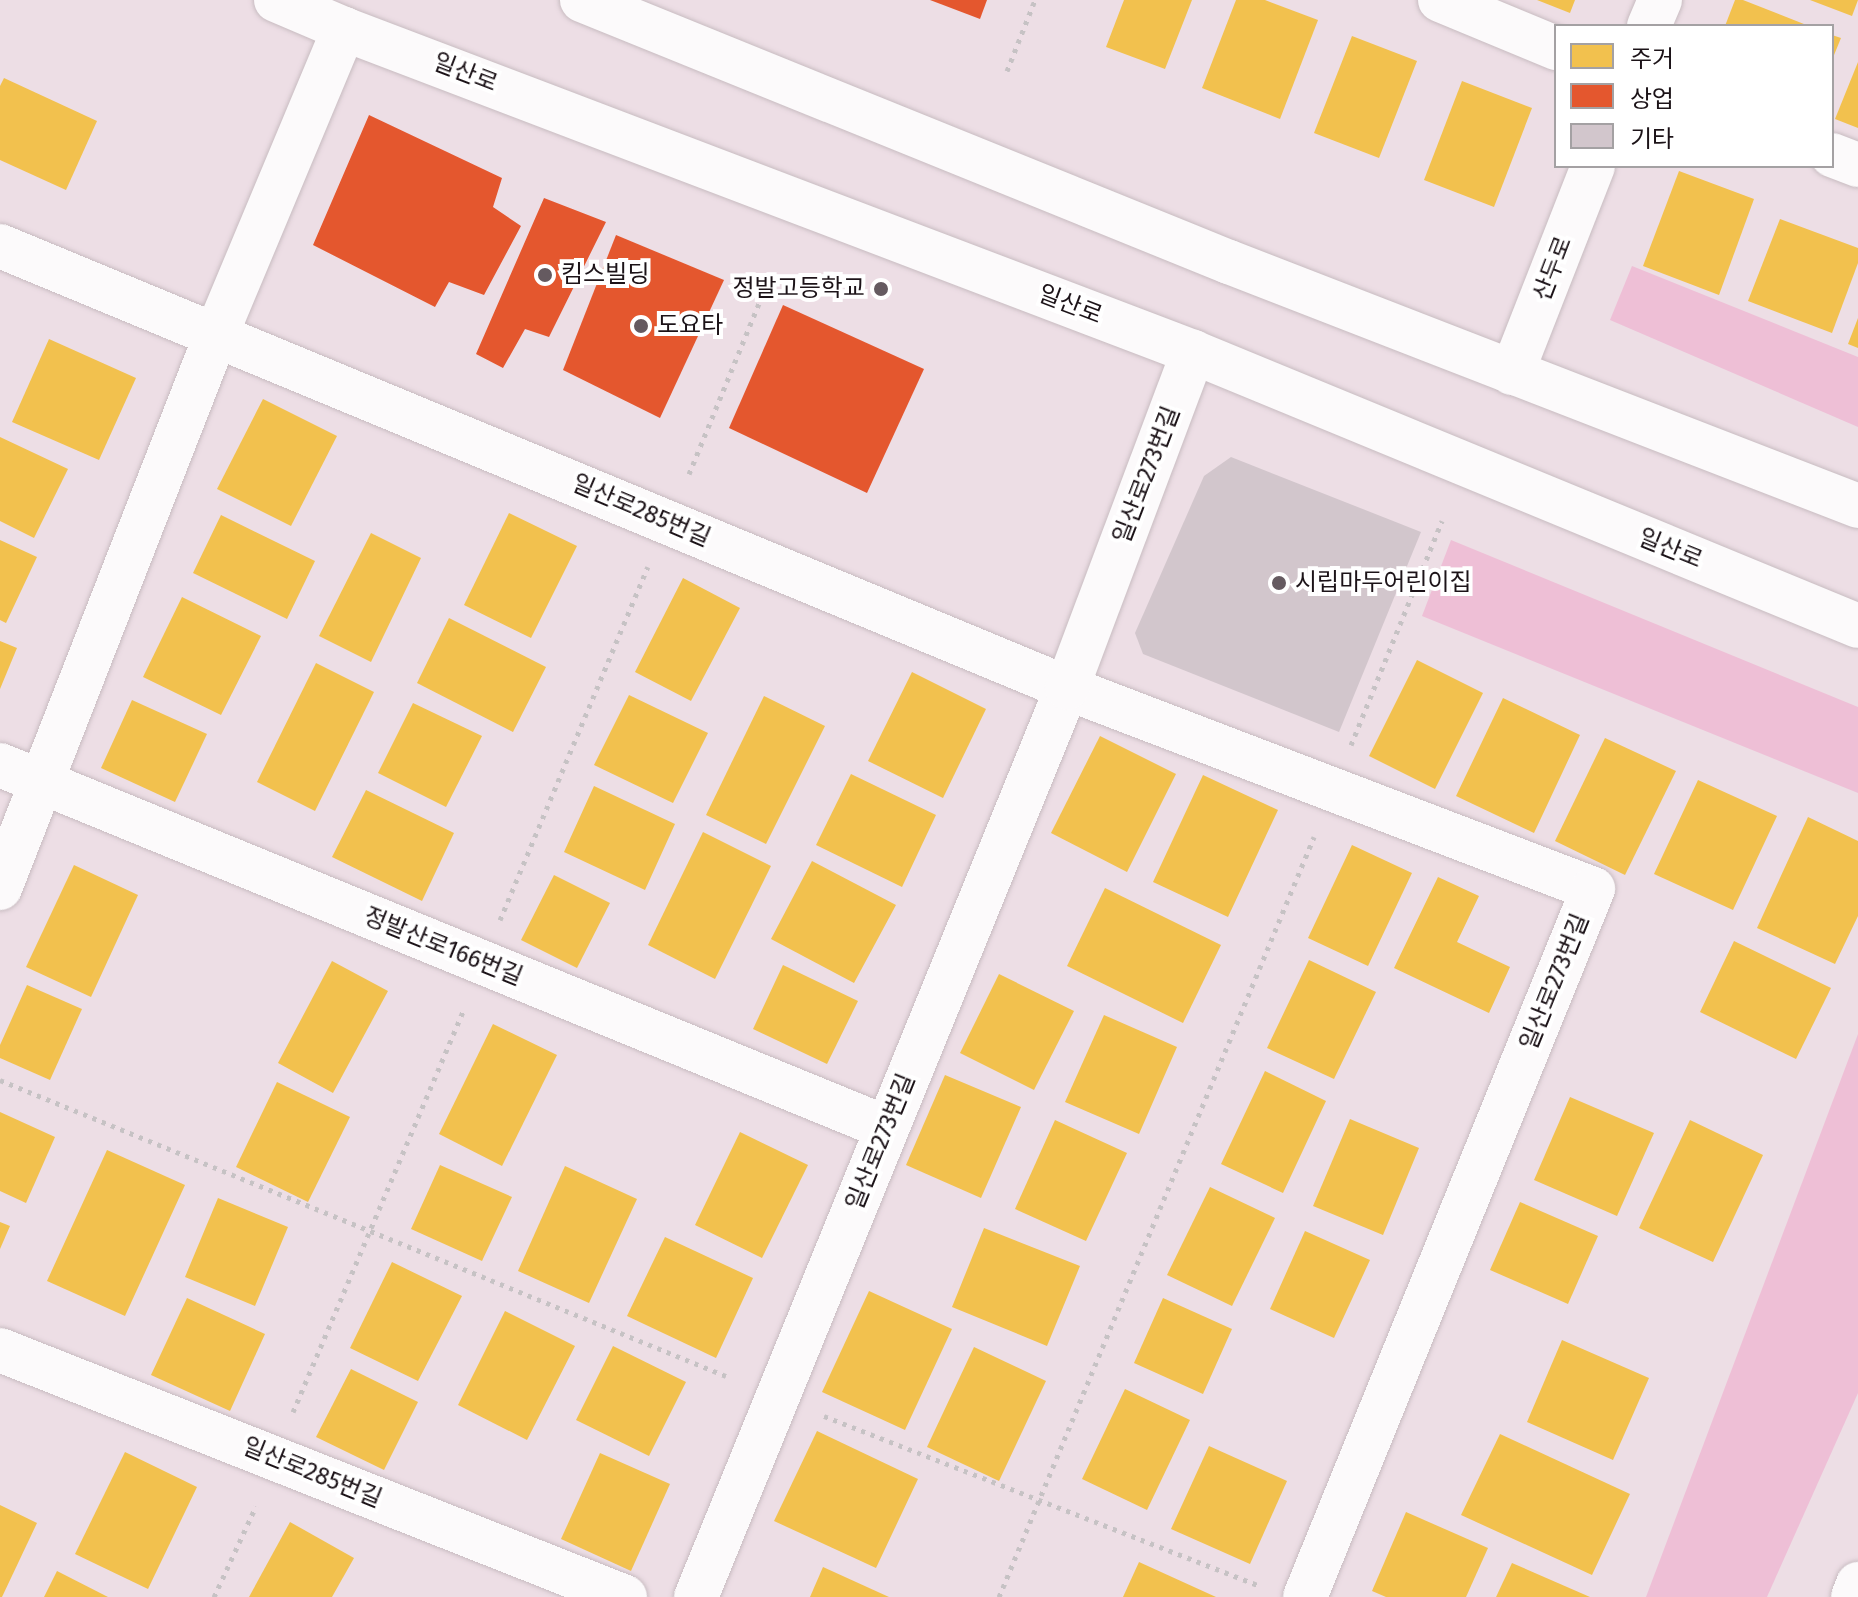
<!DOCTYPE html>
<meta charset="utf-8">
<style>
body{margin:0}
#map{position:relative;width:1858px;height:1597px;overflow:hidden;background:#eddee5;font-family:"Fira Sans","Noto Sans KR",sans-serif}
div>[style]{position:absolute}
.green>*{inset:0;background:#eebfd6}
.homes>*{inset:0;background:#f2c14e}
.shops>*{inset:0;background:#e4572e}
.building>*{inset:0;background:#d2c6cc}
.path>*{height:5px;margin-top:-2.5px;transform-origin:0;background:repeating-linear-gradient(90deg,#c6c2c4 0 4px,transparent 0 10px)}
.roads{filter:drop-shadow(0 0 2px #c8bcc1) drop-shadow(0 0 2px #c8bcc1)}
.minor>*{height:44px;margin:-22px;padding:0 22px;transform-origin:22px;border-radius:22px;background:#fcfafb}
.major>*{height:44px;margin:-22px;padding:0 22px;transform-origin:22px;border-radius:22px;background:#fcfafb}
.dots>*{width:22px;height:22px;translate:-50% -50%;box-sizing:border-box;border:4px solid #fff;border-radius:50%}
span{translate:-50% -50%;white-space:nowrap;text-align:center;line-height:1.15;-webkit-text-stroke:8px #fff;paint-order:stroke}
.street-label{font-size:24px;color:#1c1318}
.poi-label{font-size:24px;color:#1c1318}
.left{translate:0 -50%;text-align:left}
.right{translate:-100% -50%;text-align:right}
.legend{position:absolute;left:1554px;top:24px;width:280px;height:144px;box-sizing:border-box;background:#fff;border:2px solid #a4a1a3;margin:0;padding:10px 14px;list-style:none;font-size:24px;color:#1c1318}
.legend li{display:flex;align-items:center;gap:16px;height:40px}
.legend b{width:40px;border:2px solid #a4a1a3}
</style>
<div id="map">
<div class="green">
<i style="clip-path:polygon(1632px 266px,1858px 357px,1858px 427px,1610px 320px)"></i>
<i style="clip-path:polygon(1451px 540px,1858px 707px,1858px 793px,1422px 616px)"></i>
<i style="clip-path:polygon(1858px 1034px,1858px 1393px,1767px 1597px,1646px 1597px)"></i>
</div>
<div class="homes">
<i style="clip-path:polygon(1124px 0,1192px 0,1165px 69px,1106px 47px)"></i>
<i style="clip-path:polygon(1236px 0,1265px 0,1318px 20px,1280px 119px,1202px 88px)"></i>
<i style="clip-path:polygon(1537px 0,1575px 0,1570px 13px)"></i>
<i style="clip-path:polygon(1735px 0,1743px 0,1809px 26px,1725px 26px)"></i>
<i style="clip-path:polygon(1810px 0,1858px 0,1852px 16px)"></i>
<i style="clip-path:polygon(1832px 35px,1841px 38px,1832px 60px)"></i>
<i style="clip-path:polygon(1352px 36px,1417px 61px,1379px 158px,1314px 133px)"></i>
<i style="clip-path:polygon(1858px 62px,1858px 128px,1835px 119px)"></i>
<i style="clip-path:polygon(4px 78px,97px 121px,66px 190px,0 160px,0 86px)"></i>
<i style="clip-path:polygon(1462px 81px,1532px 108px,1494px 207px,1424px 180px)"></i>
<i style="clip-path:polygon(1679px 171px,1754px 199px,1719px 295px,1643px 266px)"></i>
<i style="clip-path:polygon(1780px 219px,1858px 248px,1858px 263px,1832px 333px,1748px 301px)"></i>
<i style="clip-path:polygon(1858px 318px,1858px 348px,1848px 344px)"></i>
<i style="clip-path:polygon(49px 339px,136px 378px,99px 460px,12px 422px)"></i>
<i style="clip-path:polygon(263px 399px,337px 436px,291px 526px,217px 489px)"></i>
<i style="clip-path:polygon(0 437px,68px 469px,34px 538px,0 521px)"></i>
<i style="clip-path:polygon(509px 513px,577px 546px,531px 638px,464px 605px)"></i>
<i style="clip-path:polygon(221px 515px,315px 561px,287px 619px,193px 573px)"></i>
<i style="clip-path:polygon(371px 533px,421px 558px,371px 662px,319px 636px)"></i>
<i style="clip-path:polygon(0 540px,37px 557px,6px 623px,0 620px)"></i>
<i style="clip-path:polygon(683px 578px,740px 608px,691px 701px,635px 672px)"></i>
<i style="clip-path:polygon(182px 597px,261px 636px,221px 715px,143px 677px)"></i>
<i style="clip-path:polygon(449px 618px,546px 667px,513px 732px,417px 683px)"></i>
<i style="clip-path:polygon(0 641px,17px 648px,0 689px)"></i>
<i style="clip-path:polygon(1417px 660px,1483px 693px,1435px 789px,1369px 756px)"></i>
<i style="clip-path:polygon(316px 663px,374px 692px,315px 811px,257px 782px)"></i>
<i style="clip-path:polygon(912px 672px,986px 709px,943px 798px,868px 761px)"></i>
<i style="clip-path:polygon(629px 695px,708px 733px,673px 803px,594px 765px)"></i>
<i style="clip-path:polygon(764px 696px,825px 726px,766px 844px,706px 815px)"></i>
<i style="clip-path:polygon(1503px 698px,1580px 735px,1534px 833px,1456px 796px)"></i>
<i style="clip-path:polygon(132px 700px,207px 734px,175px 802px,101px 768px)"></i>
<i style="clip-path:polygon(413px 703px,482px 736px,446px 807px,378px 773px)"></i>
<i style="clip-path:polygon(1100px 736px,1176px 774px,1127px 872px,1051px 833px)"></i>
<i style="clip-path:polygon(1605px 738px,1676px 771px,1625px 875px,1555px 841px)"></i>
<i style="clip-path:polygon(851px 774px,936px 815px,902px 887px,816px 845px)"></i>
<i style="clip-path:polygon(1203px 775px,1278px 810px,1228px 917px,1153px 882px)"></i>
<i style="clip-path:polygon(1698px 780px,1777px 816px,1733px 910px,1654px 874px)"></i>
<i style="clip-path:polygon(594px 786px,675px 824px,645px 890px,564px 852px)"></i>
<i style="clip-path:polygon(366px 790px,454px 833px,422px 901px,332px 857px)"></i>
<i style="clip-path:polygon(1808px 817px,1858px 841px,1858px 916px,1835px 964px,1757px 928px)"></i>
<i style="clip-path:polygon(703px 832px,771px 866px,715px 979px,648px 945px)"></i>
<i style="clip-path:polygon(1352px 845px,1412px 873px,1368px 966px,1308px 938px)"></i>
<i style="clip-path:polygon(812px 861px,896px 905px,854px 983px,771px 939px)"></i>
<i style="clip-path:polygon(74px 865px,138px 895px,91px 997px,26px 967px)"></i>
<i style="clip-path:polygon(554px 875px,610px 903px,577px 968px,521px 940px)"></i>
<i style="clip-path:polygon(1438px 877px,1479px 896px,1457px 942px,1510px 967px,1489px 1013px,1394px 968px)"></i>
<i style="clip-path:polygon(1105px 888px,1221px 945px,1183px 1023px,1067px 966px)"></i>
<i style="clip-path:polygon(1734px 941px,1831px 988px,1796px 1059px,1700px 1012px)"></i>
<i style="clip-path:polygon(1309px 960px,1376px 992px,1334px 1079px,1267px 1048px)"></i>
<i style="clip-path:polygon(332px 961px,388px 991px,333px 1093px,278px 1063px)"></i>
<i style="clip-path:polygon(783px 965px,858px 1001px,827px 1064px,753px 1029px)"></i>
<i style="clip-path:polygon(999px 974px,1074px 1011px,1034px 1090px,960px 1053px)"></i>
<i style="clip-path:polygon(27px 985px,82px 1009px,50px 1080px,0 1058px,0 1045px)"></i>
<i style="clip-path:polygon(1104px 1015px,1177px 1047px,1139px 1134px,1065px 1102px)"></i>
<i style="clip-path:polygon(493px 1024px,557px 1055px,502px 1166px,439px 1134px)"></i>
<i style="clip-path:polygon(1265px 1071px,1326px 1101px,1283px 1193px,1221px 1164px)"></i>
<i style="clip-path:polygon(945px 1075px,1021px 1107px,981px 1198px,906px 1165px)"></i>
<i style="clip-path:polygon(277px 1082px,350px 1117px,308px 1202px,236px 1167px)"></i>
<i style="clip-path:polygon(1570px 1097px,1654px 1133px,1617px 1216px,1534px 1180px)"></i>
<i style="clip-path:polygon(0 1112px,55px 1137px,26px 1203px,0 1191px)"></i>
<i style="clip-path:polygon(1350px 1119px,1419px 1148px,1383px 1235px,1313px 1206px)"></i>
<i style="clip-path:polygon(1055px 1120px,1127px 1153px,1086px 1241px,1015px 1209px)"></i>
<i style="clip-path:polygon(1690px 1120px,1763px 1155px,1713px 1262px,1639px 1228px)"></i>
<i style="clip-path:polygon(740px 1132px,808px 1165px,762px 1258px,695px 1225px)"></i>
<i style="clip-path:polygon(107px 1150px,185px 1185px,125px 1316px,47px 1281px)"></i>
<i style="clip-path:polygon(440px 1165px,512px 1197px,482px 1261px,411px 1229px)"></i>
<i style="clip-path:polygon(565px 1166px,637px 1199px,589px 1303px,518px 1271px)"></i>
<i style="clip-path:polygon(1210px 1187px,1275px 1218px,1232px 1306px,1167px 1275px)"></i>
<i style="clip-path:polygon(218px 1198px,288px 1227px,255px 1306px,185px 1277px)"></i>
<i style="clip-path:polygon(1520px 1202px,1598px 1236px,1568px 1304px,1490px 1270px)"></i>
<i style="clip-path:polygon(0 1222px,10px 1226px,0 1249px)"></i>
<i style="clip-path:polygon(984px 1228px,1080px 1266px,1047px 1346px,952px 1307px)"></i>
<i style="clip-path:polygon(1305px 1231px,1370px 1260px,1334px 1338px,1270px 1309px)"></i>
<i style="clip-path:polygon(665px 1237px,753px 1278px,716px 1358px,627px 1316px)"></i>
<i style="clip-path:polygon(392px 1262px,462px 1296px,418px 1381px,350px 1348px)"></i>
<i style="clip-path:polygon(869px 1291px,952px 1329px,905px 1430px,822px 1392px)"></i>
<i style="clip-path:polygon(187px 1298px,265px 1334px,230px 1411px,151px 1375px)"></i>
<i style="clip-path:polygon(1163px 1298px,1232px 1329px,1203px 1394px,1134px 1363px)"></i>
<i style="clip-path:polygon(505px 1311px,575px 1346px,527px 1440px,458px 1405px)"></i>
<i style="clip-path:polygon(1562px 1340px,1649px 1378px,1613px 1460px,1527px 1422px)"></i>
<i style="clip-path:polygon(613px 1346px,686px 1382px,649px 1456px,576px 1420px)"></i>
<i style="clip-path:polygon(974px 1347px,1046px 1381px,999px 1481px,927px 1447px)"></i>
<i style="clip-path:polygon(351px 1369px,418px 1402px,384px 1470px,316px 1437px)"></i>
<i style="clip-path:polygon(1125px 1389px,1190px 1420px,1147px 1510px,1082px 1479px)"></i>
<i style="clip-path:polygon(817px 1431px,918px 1479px,876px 1568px,774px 1521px)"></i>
<i style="clip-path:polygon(1500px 1434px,1630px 1494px,1592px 1575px,1461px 1515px)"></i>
<i style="clip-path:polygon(1209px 1446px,1287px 1481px,1250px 1564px,1171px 1529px)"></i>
<i style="clip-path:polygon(125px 1452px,197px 1487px,148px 1589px,75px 1554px)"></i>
<i style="clip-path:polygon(600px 1453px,670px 1484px,631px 1571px,561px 1539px)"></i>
<i style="clip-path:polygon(0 1505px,37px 1523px,2px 1597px,0 1597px)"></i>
<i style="clip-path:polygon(1406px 1512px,1488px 1548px,1466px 1597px,1386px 1597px,1372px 1591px)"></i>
<i style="clip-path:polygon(290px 1522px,354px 1558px,332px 1597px,249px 1597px)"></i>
<i style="clip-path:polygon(1139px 1562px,1216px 1597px,1123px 1597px)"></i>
<i style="clip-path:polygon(1512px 1563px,1590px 1597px,1496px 1597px)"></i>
<i style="clip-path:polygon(823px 1567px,889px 1597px,810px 1597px)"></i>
<i style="clip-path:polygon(57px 1571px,108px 1597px,44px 1597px)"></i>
</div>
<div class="shops">
<i style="clip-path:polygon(930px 0,987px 0,980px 19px)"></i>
<i style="clip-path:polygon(369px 115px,502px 178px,493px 207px,521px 226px,484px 295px,449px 282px,435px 307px,313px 245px)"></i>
<i style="clip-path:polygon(544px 198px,606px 222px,549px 337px,525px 329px,503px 368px,476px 354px)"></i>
<i style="clip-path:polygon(616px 235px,724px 280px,660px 418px,563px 370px)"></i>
<i style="clip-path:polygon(783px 305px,924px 369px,867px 493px,729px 428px)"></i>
</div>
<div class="building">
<i style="clip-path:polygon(1231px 457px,1421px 532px,1339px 732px,1143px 654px,1135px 633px,1204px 476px)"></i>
</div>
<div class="path">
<i style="left:1007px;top:71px;width:76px;rotate:-68.5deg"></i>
<i style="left:689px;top:474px;width:218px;rotate:-67.7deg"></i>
<i style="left:1351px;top:745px;width:242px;rotate:-67.9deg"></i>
<i style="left:500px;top:920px;width:383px;rotate:-67.3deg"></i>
<i style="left:0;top:1080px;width:784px;rotate:22.18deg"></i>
<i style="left:293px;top:1412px;width:438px;rotate:-67deg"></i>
<i style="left:824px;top:1416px;width:465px;rotate:21.3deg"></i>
<i style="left:214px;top:1597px;width:100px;rotate:-65.2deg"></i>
<i style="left:999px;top:1597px;width:823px;rotate:-67.49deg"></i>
</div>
<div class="roads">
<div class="minor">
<i style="left:1440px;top:0;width:126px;rotate:22.5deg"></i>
<i style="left:1649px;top:26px;width:28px;rotate:-67deg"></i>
<i style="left:1832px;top:155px;width:28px;rotate:21deg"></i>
<i style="left:0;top:246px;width:1155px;rotate:22.5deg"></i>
<i style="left:1067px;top:688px;width:563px;rotate:20.91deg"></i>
<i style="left:1593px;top:889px;width:764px;rotate:112.14deg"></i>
<i style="left:1512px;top:373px;width:222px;rotate:-68.6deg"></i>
<i style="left:0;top:765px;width:958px;rotate:22.26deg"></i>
<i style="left:0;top:888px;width:594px;rotate:-68.66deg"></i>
<i style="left:216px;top:335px;width:332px;rotate:-67.3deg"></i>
<i style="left:0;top:1350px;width:672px;rotate:21.56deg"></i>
<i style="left:696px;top:1597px;width:982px;rotate:-67.8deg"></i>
<i style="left:1067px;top:688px;width:359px;rotate:-69.4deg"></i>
</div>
<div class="major">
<i style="left:276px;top:0;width:74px;rotate:23.1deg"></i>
<i style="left:344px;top:29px;width:908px;rotate:20.83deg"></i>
<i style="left:1193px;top:352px;width:719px;rotate:22.39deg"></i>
<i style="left:582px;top:0;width:698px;rotate:22.05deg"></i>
<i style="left:1229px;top:262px;width:675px;rotate:21.2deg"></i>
<i style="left:1853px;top:1597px;width:14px;rotate:-69deg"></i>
</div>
</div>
<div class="dots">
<i style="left:545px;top:275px;background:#655a60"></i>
<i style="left:881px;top:289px;background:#655a60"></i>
<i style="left:641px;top:326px;background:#655a60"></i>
<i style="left:1279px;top:583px;background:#655a60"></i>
</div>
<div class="street-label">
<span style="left:465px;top:73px;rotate:21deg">일산로</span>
<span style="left:1553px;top:269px;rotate:-69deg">산두로</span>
<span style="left:1070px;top:305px;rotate:21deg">일산로</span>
<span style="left:1147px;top:475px;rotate:-69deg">일산로273번길</span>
<span style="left:641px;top:511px;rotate:23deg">일산로285번길</span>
<span style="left:1670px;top:549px;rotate:22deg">일산로</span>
<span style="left:443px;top:947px;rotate:22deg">정발산로166번길</span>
<span style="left:1555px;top:982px;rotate:-68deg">일산로273번길</span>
<span style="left:881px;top:1142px;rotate:-68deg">일산로273번길</span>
<span style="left:312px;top:1473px;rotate:22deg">일산로285번길</span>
</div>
<div class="poi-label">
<span class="left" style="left:561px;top:275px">킴스빌딩</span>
<span class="right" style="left:865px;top:289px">정발고등학교</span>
<span class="left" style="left:657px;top:326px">도요타</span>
<span class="left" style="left:1295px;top:583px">시립마두어린이집</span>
</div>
<ul class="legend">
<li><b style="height:22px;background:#f2c14e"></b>주거</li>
<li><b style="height:22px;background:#e4572e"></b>상업</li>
<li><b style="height:22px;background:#d2c6cc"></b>기타</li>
</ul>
</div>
